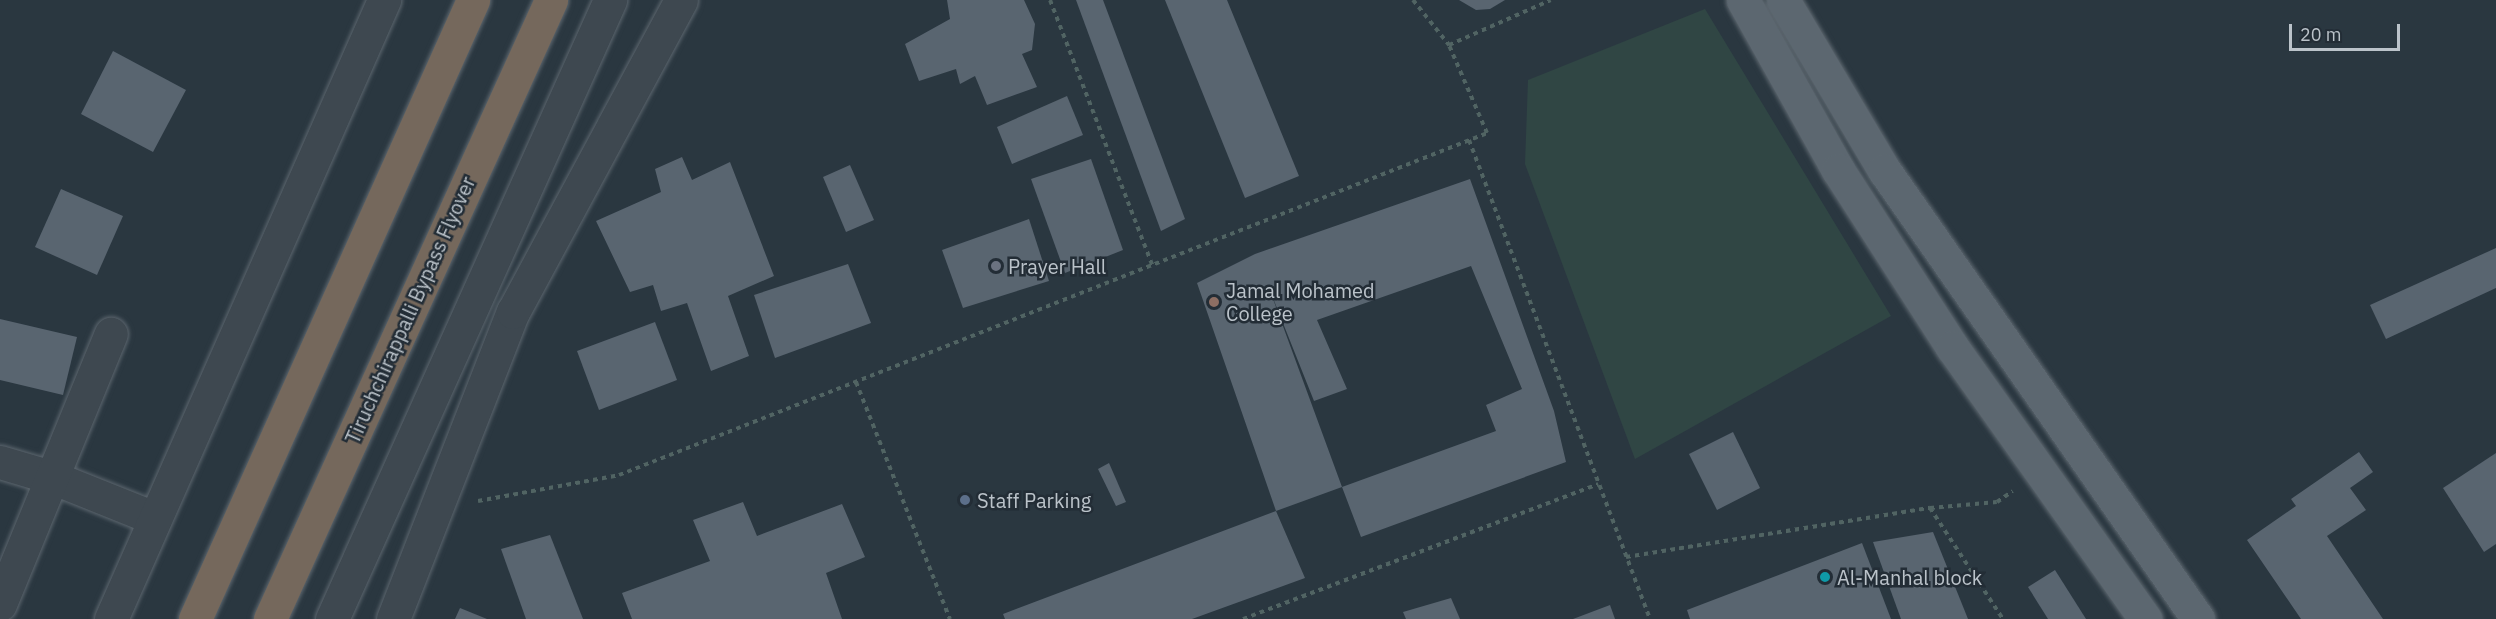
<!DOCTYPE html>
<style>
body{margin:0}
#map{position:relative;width:2496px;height:619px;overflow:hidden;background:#2a3740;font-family:"IBM Plex Sans",sans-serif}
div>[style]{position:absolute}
.green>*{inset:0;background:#304644}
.building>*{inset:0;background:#596570}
.path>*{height:4px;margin-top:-2px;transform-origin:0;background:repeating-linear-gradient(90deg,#516463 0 4.5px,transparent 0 9px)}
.roads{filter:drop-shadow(0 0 2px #5c666e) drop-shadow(0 0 2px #5c666e)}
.minor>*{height:33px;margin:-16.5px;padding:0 16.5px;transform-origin:16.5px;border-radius:16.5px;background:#3e4850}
.major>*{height:33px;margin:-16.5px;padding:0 16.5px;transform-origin:16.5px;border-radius:16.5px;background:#5c6770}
.highway>*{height:33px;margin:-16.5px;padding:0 16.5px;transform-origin:16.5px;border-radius:16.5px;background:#75685c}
.dots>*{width:16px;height:16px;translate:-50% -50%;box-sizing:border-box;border:3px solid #232d36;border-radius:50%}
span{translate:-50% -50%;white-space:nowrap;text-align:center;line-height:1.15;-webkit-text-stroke:5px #232d36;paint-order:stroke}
.poi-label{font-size:20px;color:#bbc3ca}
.left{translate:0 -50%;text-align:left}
.street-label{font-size:20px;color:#bbc3ca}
.scale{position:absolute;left:2289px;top:24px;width:111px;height:27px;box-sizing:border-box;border:3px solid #bbc3ca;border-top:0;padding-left:8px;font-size:18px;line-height:21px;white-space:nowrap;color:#bbc3ca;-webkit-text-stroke:4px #232d36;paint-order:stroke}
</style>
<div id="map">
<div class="green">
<i style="clip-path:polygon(1705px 9px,1891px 316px,1635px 459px,1525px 164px,1528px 80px)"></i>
</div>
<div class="building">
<i style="clip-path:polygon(947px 0,1024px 0,1035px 24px,1032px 50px,1022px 54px,1037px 87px,987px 105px,975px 76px,960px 84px,956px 69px,919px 81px,905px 44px,950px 19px)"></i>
<i style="clip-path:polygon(1076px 0,1103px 0,1185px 219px,1161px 231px)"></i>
<i style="clip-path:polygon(1165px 0,1227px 0,1299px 176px,1245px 198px)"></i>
<i style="clip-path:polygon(1459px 0,1505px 0,1490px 9px,1476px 10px)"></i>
<i style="clip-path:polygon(113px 51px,186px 90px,153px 152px,81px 114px)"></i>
<i style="clip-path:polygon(1067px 96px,1083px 135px,1012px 164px,997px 127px)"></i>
<i style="clip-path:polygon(682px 157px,692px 180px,730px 162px,774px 276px,728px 296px,749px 356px,711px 371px,687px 303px,661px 311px,653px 285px,630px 292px,596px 221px,661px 192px,655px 169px)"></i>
<i style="clip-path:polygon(1091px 159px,1123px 250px,1065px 273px,1031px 179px)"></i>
<i style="clip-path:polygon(850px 165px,874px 220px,846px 232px,823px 177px)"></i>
<i style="clip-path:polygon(1470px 179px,1554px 411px,1566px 462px,1361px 537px,1342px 487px,1496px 431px,1486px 405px,1522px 389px,1471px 266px,1317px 320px,1347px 389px,1314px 401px,1269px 288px,1342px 487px,1276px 511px,1305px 578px,1192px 619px,1005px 619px,1003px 614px,1276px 511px,1197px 283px,1255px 254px)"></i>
<i style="clip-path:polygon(61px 189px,123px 216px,97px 275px,35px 247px)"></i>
<i style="clip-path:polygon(1029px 219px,1049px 281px,963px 308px,942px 250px)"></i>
<i style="clip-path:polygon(2496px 248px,2496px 288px,2386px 339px,2370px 305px)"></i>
<i style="clip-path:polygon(848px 264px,871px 323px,775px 358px,754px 295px)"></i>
<i style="clip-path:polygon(0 319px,77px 337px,63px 395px,0 380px)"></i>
<i style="clip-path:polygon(655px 322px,677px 380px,599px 410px,577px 351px)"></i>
<i style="clip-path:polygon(1733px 432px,1760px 488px,1717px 510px,1689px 454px)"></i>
<i style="clip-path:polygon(2359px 452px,2373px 472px,2350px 488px,2366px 510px,2327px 536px,2383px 619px,2301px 619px,2247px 540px,2296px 506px,2291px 499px)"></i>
<i style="clip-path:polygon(2496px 453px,2496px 544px,2484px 552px,2443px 488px)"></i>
<i style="clip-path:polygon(1109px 463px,1126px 502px,1116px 506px,1098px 469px)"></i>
<i style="clip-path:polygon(743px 502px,757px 536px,842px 504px,865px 557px,826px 573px,842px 619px,632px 619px,622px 593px,710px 561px,693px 520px)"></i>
<i style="clip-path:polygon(1933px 532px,1968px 619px,1901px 619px,1873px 542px)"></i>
<i style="clip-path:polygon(550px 535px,583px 619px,526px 619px,501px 549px)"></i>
<i style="clip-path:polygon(1862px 543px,1891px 619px,1690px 619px,1687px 610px)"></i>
<i style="clip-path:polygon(2055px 570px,2086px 619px,2048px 619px,2028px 587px)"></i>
<i style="clip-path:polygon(1451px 598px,1460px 619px,1406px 619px,1403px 612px)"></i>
<i style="clip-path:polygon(1610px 605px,1615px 619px,1573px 619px)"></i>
<i style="clip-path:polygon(460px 608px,487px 619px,455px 619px)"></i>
</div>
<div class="path">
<i style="left:1050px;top:0;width:284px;rotate:68.9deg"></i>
<i style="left:1413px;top:0;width:58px;rotate:51.3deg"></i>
<i style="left:1469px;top:140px;width:512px;rotate:69.3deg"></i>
<i style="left:856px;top:382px;width:255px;rotate:68.4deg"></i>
<i style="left:478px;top:501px;width:143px;rotate:-10.4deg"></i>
<i style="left:619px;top:475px;width:933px;rotate:-21.5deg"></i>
<i style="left:1487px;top:133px;width:96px;rotate:-113.4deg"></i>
<i style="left:1449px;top:45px;width:111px;rotate:-23.8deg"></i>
<i style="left:1930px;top:508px;width:67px;rotate:-5.1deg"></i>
<i style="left:1997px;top:502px;width:19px;rotate:-35deg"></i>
<i style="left:1626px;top:557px;width:308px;rotate:-9.2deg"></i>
<i style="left:1930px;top:508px;width:133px;rotate:56.7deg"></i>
<i style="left:1243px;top:619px;width:380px;rotate:-20.8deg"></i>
</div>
<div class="roads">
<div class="minor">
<i style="left:0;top:462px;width:56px;rotate:16.5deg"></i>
<i style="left:54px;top:478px;width:108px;rotate:21.8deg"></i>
<i style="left:0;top:604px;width:292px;rotate:-67.7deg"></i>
<i style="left:111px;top:619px;width:677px;rotate:-66.2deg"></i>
<i style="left:332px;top:619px;width:679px;rotate:-65.81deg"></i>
<i style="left:393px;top:619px;width:330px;rotate:-68.7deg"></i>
<i style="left:513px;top:312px;width:354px;rotate:-61.7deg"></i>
</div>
<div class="major">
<i style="left:1743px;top:0;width:195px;rotate:60.8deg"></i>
<i style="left:1838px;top:170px;width:211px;rotate:57.2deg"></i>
<i style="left:1952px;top:347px;width:334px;rotate:54.6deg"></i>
<i style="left:1783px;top:0;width:198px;rotate:59.3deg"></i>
<i style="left:1884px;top:170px;width:548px;rotate:55.03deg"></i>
</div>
<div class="highway">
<i style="left:195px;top:619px;width:679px;rotate:-65.81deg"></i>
<i style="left:270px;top:619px;width:680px;rotate:-65.58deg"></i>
</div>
</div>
<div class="dots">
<i style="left:996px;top:266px;background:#6b7280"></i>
<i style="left:1214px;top:302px;background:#8d6e63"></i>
<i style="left:965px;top:500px;background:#5c6f8a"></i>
<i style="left:1825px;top:577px;background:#0f9aa8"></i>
</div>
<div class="poi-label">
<span class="left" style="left:1008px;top:266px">Prayer Hall</span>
<span class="left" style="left:1226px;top:302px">Jamal Mohamed<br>College</span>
<span class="left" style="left:977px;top:500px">Staff Parking</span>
<span class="left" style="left:1837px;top:577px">Al-Manhal block</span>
</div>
<div class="street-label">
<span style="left:410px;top:310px;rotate:-66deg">Tiruchchirappalli Bypass Flyover</span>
</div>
<div class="scale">20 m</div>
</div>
